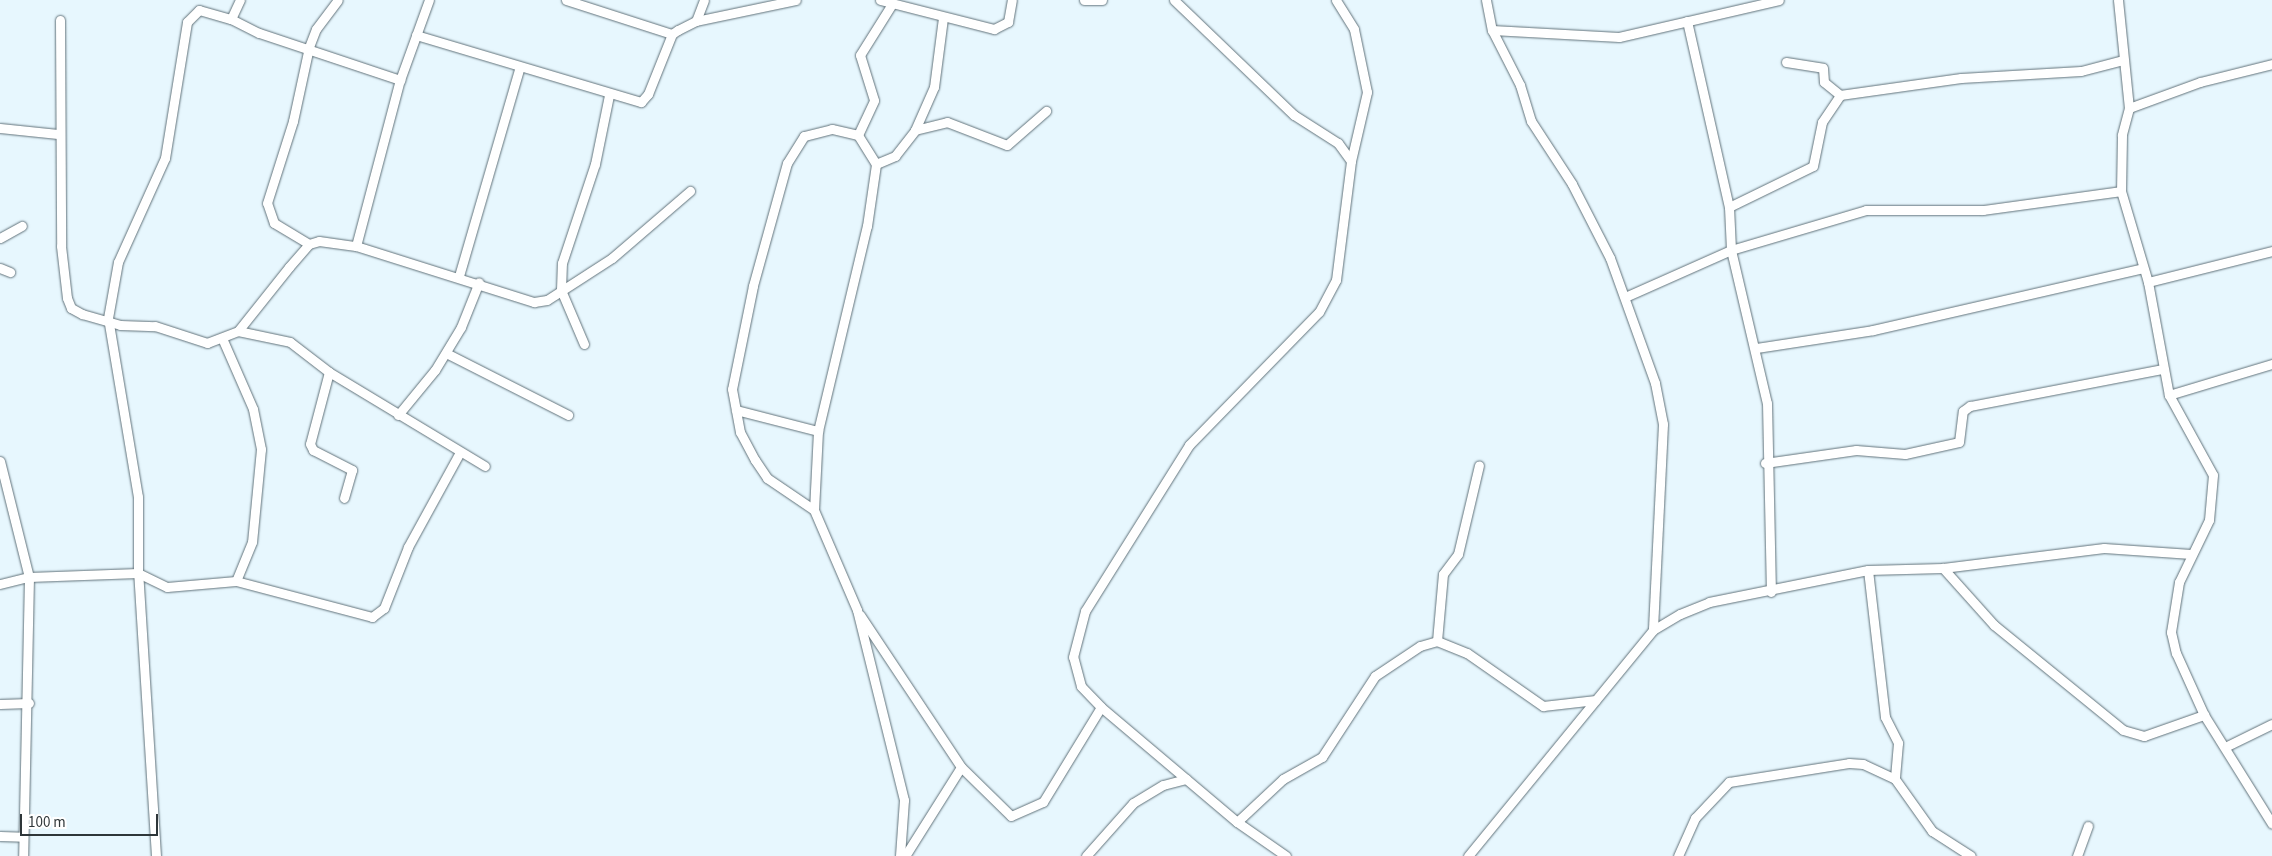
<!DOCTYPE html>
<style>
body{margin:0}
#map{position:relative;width:2272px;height:856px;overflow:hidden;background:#e7f7fe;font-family:"Source Sans 3",sans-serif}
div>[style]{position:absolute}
.roads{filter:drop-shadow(0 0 1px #61727a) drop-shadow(0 0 1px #61727a)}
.minor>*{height:9px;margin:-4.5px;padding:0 4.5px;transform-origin:4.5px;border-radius:4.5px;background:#fff}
span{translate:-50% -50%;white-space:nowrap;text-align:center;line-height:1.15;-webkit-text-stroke:4px #fff;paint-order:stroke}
.scale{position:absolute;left:20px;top:814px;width:138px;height:22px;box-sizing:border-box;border:2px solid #2e3639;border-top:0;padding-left:6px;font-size:15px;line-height:18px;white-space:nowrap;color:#2e3639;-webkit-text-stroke:4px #fff;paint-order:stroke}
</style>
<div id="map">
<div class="roads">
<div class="minor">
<i style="left:566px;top:0;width:111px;rotate:17.8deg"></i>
<i style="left:880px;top:0;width:118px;rotate:14.3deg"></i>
<i style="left:994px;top:29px;width:16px;rotate:-27deg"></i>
<i style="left:1008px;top:22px;width:22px;rotate:-80deg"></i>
<i style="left:1084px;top:0;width:18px"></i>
<i style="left:1174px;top:0;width:166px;rotate:43.8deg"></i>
<i style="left:1294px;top:115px;width:52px;rotate:32.5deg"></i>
<i style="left:1338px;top:143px;width:22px;rotate:54deg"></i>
<i style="left:1486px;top:0;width:31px;rotate:79deg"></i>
<i style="left:1492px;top:30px;width:62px;rotate:63deg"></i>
<i style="left:1520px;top:85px;width:38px;rotate:73deg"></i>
<i style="left:1531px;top:121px;width:75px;rotate:56.9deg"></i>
<i style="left:1572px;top:184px;width:83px;rotate:62.8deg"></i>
<i style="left:1610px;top:258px;width:133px;rotate:70.2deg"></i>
<i style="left:1655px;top:383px;width:42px;rotate:79deg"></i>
<i style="left:1663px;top:424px;width:206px;rotate:92.8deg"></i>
<i style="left:2118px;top:0;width:109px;rotate:84.2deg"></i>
<i style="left:2129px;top:108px;width:28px;rotate:105deg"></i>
<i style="left:2122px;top:135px;width:56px;rotate:91deg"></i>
<i style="left:2121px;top:191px;width:95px;rotate:73.5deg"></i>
<i style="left:2148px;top:282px;width:115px;rotate:79.5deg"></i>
<i style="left:2169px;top:395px;width:91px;rotate:61.2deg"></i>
<i style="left:2213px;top:475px;width:45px;rotate:95.1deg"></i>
<i style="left:2209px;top:520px;width:69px;rotate:115.8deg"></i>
<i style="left:2179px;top:582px;width:51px;rotate:99.1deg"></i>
<i style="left:2171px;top:632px;width:22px;rotate:77deg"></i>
<i style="left:2176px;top:653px;width:68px;rotate:65.7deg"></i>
<i style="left:2204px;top:715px;width:128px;rotate:58deg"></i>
<i style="left:231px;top:19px;width:21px;rotate:-65deg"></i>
<i style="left:60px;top:20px;width:226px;rotate:89.7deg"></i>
<i style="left:61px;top:246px;width:52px;rotate:83.4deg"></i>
<i style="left:67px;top:298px;width:11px;rotate:68deg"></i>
<i style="left:71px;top:308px;width:13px;rotate:29deg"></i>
<i style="left:82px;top:314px;width:40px;rotate:16deg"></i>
<i style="left:120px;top:325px;width:35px;rotate:2deg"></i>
<i style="left:155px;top:326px;width:55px;rotate:18.1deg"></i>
<i style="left:207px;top:343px;width:33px;rotate:-21deg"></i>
<i style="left:238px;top:331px;width:82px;rotate:-51.4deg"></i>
<i style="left:289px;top:267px;width:30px;rotate:-49deg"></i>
<i style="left:309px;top:244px;width:10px;rotate:-17deg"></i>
<i style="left:319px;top:241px;width:37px;rotate:8deg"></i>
<i style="left:356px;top:246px;width:187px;rotate:17.5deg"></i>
<i style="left:534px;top:302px;width:13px;rotate:-9deg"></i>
<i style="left:547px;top:300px;width:77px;rotate:-32.9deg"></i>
<i style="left:612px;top:258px;width:103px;rotate:-40.7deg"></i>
<i style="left:696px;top:21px;width:22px;rotate:-69deg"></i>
<i style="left:1687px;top:21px;width:191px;rotate:77.3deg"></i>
<i style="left:1729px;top:207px;width:43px;rotate:87.3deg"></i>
<i style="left:1731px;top:250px;width:157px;rotate:76.8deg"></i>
<i style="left:1767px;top:403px;width:189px;rotate:88.8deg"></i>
<i style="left:1492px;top:30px;width:127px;rotate:3.2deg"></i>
<i style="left:1619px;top:37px;width:164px;rotate:-13deg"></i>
<i style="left:416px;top:35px;width:235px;rotate:16.6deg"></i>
<i style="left:641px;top:102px;width:11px;rotate:-49deg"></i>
<i style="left:648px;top:94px;width:65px;rotate:-68.2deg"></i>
<i style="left:672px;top:34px;width:7px;rotate:-34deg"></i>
<i style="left:678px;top:30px;width:20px;rotate:-27deg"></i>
<i style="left:696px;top:21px;width:102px;rotate:-11.9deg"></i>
<i style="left:1786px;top:62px;width:37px;rotate:9deg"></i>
<i style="left:1823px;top:68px;width:14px;rotate:86deg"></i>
<i style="left:1824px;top:82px;width:21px;rotate:39deg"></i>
<i style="left:1840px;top:95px;width:122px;rotate:-8deg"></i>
<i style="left:1961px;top:78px;width:120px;rotate:-3.3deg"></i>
<i style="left:2081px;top:71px;width:43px;rotate:-14.7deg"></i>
<i style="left:2129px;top:108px;width:76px;rotate:-20.1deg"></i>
<i style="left:2200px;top:82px;width:74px;rotate:-14deg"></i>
<i style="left:0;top:128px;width:58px;rotate:5.9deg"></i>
<i style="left:915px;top:130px;width:33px;rotate:-14deg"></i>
<i style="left:947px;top:122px;width:64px;rotate:21deg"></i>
<i style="left:1007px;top:145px;width:52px;rotate:-41.1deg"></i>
<i style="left:858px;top:135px;width:38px;rotate:-65deg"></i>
<i style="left:874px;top:100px;width:47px;rotate:-107.3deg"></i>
<i style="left:860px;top:55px;width:60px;rotate:-57.9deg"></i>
<i style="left:876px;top:164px;width:21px;rotate:-23deg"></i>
<i style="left:895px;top:156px;width:33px;rotate:-52deg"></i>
<i style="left:915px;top:130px;width:47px;rotate:-66.2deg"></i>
<i style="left:934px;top:87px;width:70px;rotate:-82.6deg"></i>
<i style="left:1729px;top:207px;width:93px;rotate:-26deg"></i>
<i style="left:1813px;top:166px;width:45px;rotate:-78.4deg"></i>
<i style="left:1822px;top:122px;width:32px;rotate:-56deg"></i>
<i style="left:0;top:238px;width:25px;rotate:-29deg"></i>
<i style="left:309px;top:244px;width:41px;rotate:-149deg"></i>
<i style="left:274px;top:223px;width:21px;rotate:-109deg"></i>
<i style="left:267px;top:203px;width:86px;rotate:-72.4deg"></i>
<i style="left:293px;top:121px;width:76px;rotate:-77.8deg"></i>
<i style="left:309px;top:47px;width:19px;rotate:-69deg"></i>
<i style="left:316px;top:29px;width:36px;rotate:-53deg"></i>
<i style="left:356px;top:246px;width:172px;rotate:-75.2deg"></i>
<i style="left:400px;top:80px;width:85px;rotate:-70.1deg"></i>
<i style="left:0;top:268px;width:11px;rotate:22deg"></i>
<i style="left:459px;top:276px;width:216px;rotate:-73.8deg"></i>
<i style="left:2148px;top:282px;width:128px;rotate:-14deg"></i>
<i style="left:1625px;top:297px;width:116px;rotate:-23.9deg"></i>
<i style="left:1731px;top:250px;width:141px;rotate:-16.5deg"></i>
<i style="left:1866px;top:210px;width:117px"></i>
<i style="left:1983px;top:210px;width:139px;rotate:-7.8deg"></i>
<i style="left:238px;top:331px;width:53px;rotate:11.9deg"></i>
<i style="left:290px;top:342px;width:49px;rotate:37.6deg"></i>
<i style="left:329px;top:372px;width:182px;rotate:31.1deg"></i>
<i style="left:222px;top:338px;width:77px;rotate:66.4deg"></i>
<i style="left:253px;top:409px;width:41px;rotate:78.7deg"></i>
<i style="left:261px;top:449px;width:93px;rotate:95.5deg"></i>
<i style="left:252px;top:542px;width:42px;rotate:112.3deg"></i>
<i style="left:584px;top:344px;width:59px;rotate:-113.1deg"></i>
<i style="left:561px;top:290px;width:27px;rotate:-88deg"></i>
<i style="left:562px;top:263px;width:104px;rotate:-71.6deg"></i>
<i style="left:595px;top:164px;width:70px;rotate:-78.5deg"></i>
<i style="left:1756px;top:348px;width:118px;rotate:-8.7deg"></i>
<i style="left:1873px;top:330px;width:277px;rotate:-12.9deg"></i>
<i style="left:446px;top:353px;width:137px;rotate:26.9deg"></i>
<i style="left:329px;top:372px;width:74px;rotate:104.8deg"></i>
<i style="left:310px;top:444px;width:7px;rotate:63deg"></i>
<i style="left:313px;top:450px;width:44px;rotate:27.1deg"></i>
<i style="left:352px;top:470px;width:29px;rotate:106deg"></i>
<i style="left:2169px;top:395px;width:108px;rotate:-16.8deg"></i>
<i style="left:736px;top:410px;width:85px;rotate:14.4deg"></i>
<i style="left:818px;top:431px;width:211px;rotate:-76.6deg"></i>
<i style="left:867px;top:226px;width:63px;rotate:-81.7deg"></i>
<i style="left:876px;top:164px;width:34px;rotate:-122deg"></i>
<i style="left:858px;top:135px;width:27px;rotate:-167deg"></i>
<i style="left:832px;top:129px;width:29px;rotate:166deg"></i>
<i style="left:804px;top:136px;width:32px;rotate:122deg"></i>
<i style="left:787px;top:163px;width:128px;rotate:105.5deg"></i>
<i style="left:753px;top:286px;width:105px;rotate:101.5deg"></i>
<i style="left:732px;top:389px;width:44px;rotate:79.5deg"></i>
<i style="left:740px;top:432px;width:32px;rotate:62deg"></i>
<i style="left:755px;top:460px;width:22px;rotate:56deg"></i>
<i style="left:767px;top:478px;width:57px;rotate:34.2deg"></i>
<i style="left:398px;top:415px;width:58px;rotate:-50.6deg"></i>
<i style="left:435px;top:370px;width:50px;rotate:-58.8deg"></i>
<i style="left:461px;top:327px;width:48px;rotate:-68.2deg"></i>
<i style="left:818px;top:431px;width:79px;rotate:92.9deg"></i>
<i style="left:814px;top:510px;width:109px;rotate:66.7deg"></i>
<i style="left:857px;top:610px;width:196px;rotate:76.1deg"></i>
<i style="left:904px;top:800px;width:56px;rotate:94.1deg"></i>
<i style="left:0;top:461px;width:120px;rotate:76deg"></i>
<i style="left:29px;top:577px;width:279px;rotate:91.2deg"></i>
<i style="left:1765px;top:463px;width:92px;rotate:-8.1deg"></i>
<i style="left:1856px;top:450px;width:49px;rotate:4.7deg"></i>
<i style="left:1905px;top:454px;width:55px;rotate:-12.5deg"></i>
<i style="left:1959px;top:442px;width:31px;rotate:-83deg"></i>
<i style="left:1963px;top:411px;width:9px;rotate:-36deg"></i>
<i style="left:1970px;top:406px;width:196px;rotate:-10.9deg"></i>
<i style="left:1943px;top:568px;width:76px;rotate:48.2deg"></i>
<i style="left:1994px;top:625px;width:166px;rotate:39.1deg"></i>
<i style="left:2123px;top:730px;width:22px;rotate:16deg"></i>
<i style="left:2144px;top:736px;width:64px;rotate:-19.3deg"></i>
<i style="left:1868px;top:570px;width:148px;rotate:83.4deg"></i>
<i style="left:1885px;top:717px;width:29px;rotate:63deg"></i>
<i style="left:1898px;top:743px;width:36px;rotate:95deg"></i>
<i style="left:0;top:584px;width:30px;rotate:-14deg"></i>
<i style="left:29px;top:577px;width:109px;rotate:-2.1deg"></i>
<i style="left:138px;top:573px;width:32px;rotate:26deg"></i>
<i style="left:167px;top:587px;width:69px;rotate:-5deg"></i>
<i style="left:236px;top:581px;width:141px;rotate:14.8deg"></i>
<i style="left:372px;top:617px;width:15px;rotate:-37deg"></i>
<i style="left:384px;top:608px;width:66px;rotate:-68.5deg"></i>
<i style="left:408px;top:547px;width:106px;rotate:-61.3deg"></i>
<i style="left:860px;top:615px;width:182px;rotate:56.4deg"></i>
<i style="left:961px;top:767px;width:70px;rotate:44.4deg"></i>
<i style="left:1011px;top:816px;width:35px;rotate:-24deg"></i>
<i style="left:1043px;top:802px;width:111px;rotate:-58.6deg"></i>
<i style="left:1437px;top:641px;width:67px;rotate:-84.9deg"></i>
<i style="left:1443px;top:574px;width:25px;rotate:-53deg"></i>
<i style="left:1458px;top:554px;width:91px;rotate:-76.7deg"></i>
<i style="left:0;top:704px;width:29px;rotate:-2deg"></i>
<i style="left:2225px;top:747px;width:52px;rotate:-26.1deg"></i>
<i style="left:1237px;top:822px;width:63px;rotate:-43.1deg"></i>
<i style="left:1283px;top:779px;width:45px;rotate:-29.4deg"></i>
<i style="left:1322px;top:757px;width:97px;rotate:-56.8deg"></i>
<i style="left:1375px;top:676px;width:54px;rotate:-33.7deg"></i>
<i style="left:1420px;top:646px;width:18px;rotate:-16deg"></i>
<i style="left:1437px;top:641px;width:32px;rotate:22deg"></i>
<i style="left:1467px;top:653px;width:93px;rotate:34.9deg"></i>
<i style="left:1543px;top:706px;width:53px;rotate:-6.5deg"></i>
<i style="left:0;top:836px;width:23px;rotate:2deg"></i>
<i style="left:156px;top:856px;width:284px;rotate:-93.6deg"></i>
<i style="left:138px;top:573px;width:76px;rotate:-90deg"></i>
<i style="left:138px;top:497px;width:181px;rotate:-99.5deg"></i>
<i style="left:108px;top:318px;width:57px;rotate:-79.9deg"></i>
<i style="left:118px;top:262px;width:114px;rotate:-65.7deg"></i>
<i style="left:165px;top:158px;width:138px;rotate:-80.8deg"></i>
<i style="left:187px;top:22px;width:17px;rotate:-45deg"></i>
<i style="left:199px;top:10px;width:33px;rotate:16deg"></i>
<i style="left:231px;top:19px;width:31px;rotate:27deg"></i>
<i style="left:259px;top:33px;width:149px;rotate:18.4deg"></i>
<i style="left:905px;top:856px;width:105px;rotate:-57.8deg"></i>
<i style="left:1086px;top:856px;width:71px;rotate:-48.4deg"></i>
<i style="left:1133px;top:803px;width:35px;rotate:-31deg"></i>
<i style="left:1163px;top:785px;width:24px;rotate:-15deg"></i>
<i style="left:1286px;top:856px;width:60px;rotate:-145.2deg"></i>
<i style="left:1237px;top:822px;width:178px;rotate:-139.8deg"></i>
<i style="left:1101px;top:707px;width:29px;rotate:-134deg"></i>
<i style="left:1081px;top:686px;width:30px;rotate:-105deg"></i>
<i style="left:1073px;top:657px;width:48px;rotate:-75.4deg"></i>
<i style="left:1085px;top:611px;width:196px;rotate:-57.9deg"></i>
<i style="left:1189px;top:445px;width:186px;rotate:-45.7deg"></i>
<i style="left:1319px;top:312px;width:36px;rotate:-62deg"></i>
<i style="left:1336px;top:280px;width:120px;rotate:-82.8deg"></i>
<i style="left:1351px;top:161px;width:71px;rotate:-76.9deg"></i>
<i style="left:1367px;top:92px;width:64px;rotate:-101.7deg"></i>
<i style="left:1354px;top:29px;width:34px;rotate:-122deg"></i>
<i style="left:1468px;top:856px;width:292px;rotate:-50.7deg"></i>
<i style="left:1653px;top:630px;width:31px;rotate:-31deg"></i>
<i style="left:1680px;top:614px;width:31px;rotate:-22deg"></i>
<i style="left:1709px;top:602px;width:162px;rotate:-11.4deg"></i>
<i style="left:1868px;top:570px;width:75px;rotate:-1.5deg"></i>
<i style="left:1943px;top:568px;width:162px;rotate:-7.1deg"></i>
<i style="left:2104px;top:548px;width:87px;rotate:3.9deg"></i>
<i style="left:1678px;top:856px;width:42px;rotate:-65.9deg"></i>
<i style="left:1695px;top:818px;width:50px;rotate:-46.6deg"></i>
<i style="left:1729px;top:782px;width:121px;rotate:-9deg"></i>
<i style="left:1849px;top:763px;width:14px;rotate:4deg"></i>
<i style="left:1863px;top:764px;width:35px;rotate:25deg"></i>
<i style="left:1895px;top:779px;width:64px;rotate:54.6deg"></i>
<i style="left:1932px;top:831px;width:46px;rotate:32.7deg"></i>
<i style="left:2077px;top:856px;width:32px;rotate:-70deg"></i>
</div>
</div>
<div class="scale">100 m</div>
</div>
